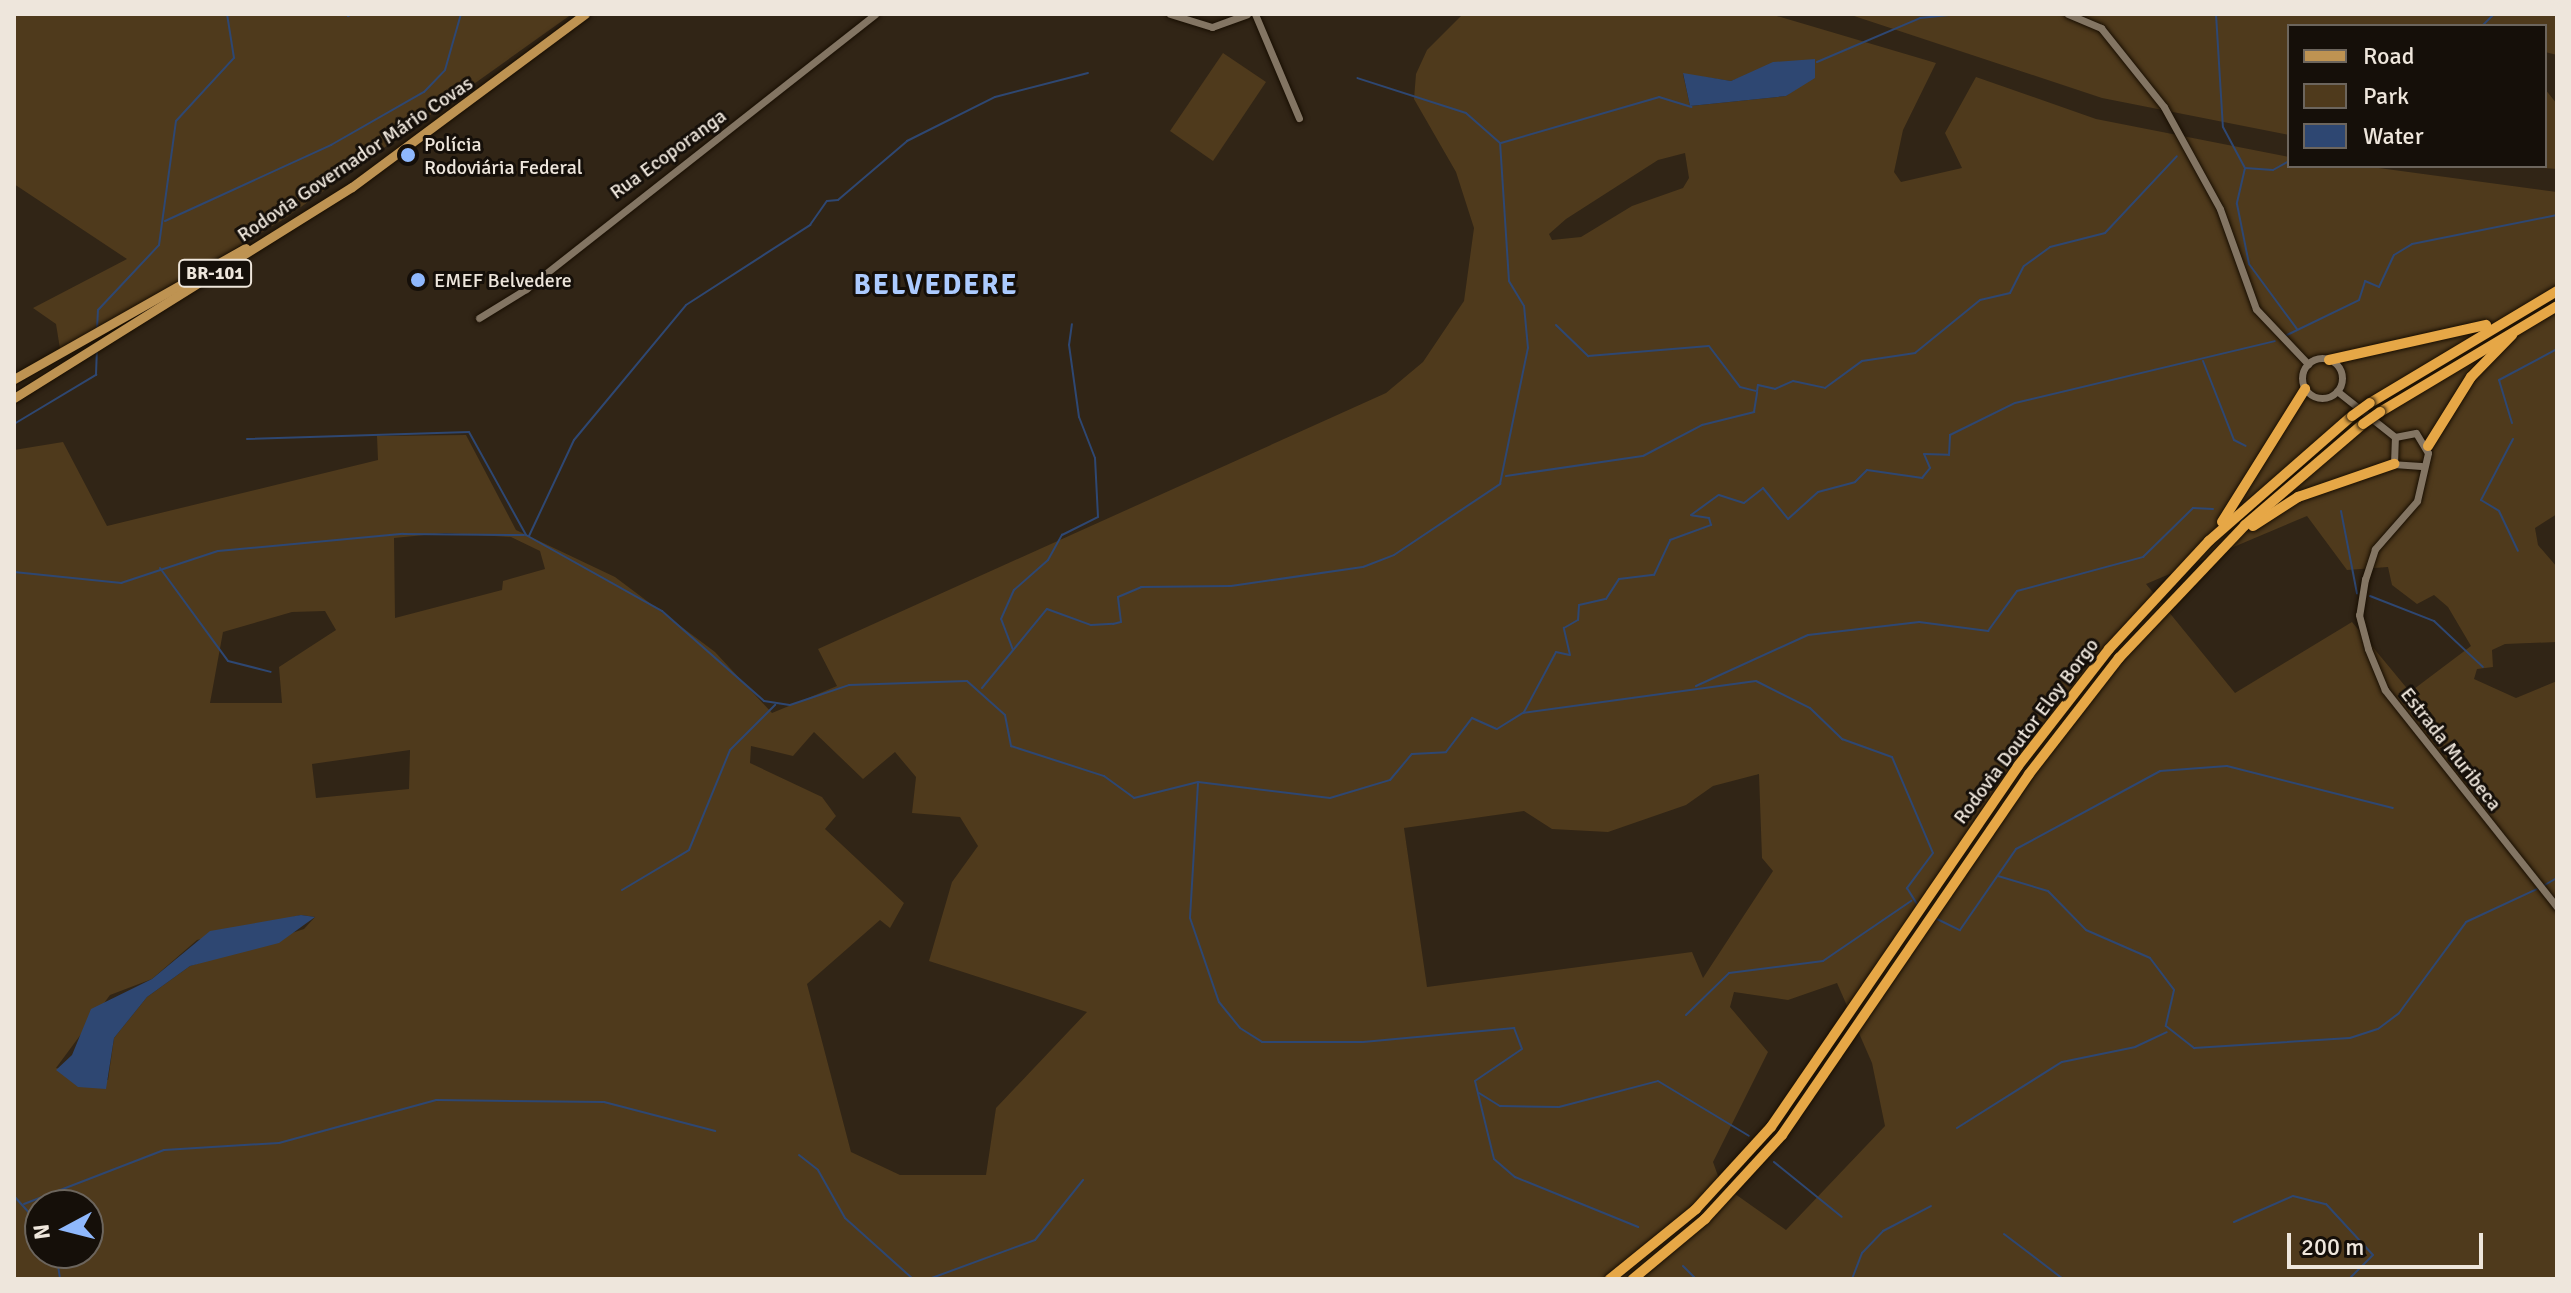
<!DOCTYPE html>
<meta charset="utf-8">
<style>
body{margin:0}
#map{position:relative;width:2571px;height:1293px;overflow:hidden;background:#312516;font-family:Signika,sans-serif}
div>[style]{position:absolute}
.green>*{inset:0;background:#4f3a1c}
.water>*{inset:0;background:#2e4772}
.stream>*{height:2px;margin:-1px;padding:0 1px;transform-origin:1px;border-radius:1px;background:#2e4772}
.roads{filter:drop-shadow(0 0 2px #180e02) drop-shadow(0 0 2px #180e02)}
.minor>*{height:7px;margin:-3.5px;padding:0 3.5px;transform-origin:3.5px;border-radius:3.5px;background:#837563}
.minor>.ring{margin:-3.5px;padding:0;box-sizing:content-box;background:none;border:7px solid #837563;border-radius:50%}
.major>*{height:9px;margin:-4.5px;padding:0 4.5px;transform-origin:4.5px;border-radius:4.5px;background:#be9352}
.highway>*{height:10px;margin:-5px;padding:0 5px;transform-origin:5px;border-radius:5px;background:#e6a746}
.bridges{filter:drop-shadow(0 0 2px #180e02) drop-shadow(0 0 2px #180e02)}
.highway-bridge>*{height:10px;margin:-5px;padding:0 5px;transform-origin:5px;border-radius:5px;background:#e6a746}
.dots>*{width:22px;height:22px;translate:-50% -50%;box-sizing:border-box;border:4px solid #150f09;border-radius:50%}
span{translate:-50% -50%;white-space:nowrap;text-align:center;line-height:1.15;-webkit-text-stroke:6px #150f09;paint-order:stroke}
.shield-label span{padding:2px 6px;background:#150f09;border:2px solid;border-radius:6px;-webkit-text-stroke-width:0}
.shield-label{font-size:18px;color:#eee6dc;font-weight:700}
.poi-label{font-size:20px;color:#eee6dc}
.left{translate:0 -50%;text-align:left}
.street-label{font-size:20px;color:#eee6dc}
.district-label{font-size:28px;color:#accbff;font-weight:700;letter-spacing:2px}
.frame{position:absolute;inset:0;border:16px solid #eee6dc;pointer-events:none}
.legend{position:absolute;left:2287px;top:24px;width:260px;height:144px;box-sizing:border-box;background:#150f09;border:2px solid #6c655d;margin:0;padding:10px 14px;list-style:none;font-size:24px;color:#eee6dc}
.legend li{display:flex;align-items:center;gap:16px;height:40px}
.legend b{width:40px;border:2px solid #6c655d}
.north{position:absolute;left:24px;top:1189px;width:80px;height:80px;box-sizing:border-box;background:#150f09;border:2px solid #6c655d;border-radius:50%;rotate:263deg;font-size:22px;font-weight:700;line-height:32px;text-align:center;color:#eee6dc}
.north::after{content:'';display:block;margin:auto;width:28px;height:36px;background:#8fb8fd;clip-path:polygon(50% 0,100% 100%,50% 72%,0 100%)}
.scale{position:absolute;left:2287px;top:1233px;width:196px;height:36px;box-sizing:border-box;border:4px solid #eee6dc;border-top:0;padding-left:10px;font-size:24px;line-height:28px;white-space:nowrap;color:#eee6dc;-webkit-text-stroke:6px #150f09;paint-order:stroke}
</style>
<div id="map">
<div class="green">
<i style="clip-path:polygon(14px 14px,572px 14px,284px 219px,61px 355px,56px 324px,33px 308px,127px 259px,14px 184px)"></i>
<i style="clip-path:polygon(evenodd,1463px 14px,1770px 14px,1936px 63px,1903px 130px,1894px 172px,1901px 182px,1962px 168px,1945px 133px,1976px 77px,2096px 119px,2289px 157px,2289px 166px,2364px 166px,2557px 192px,2557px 514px,2535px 528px,2538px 545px,2557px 567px,2557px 642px,2505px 644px,2492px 650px,2493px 667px,2477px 669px,2474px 679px,2516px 698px,2557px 681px,2557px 1279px,14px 1279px,14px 450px,63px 442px,107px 526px,378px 460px,377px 436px,466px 435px,516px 530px,615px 577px,715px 652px,772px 713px,837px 686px,818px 649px,1386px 393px,1423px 362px,1464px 301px,1474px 228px,1456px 172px,1414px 99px,1416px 74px,1427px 50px,1463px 14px,1782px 63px,1799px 64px,1805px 82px,1786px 96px,1690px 106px,1683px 74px,1731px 81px,1782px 63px,1463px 14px,1685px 153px,1689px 178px,1683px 188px,1632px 206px,1581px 237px,1552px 240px,1549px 234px,1566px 219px,1658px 160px,1685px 153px,1463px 14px,2307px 516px,2347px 570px,2388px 567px,2392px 585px,2417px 604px,2434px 595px,2448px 607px,2471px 646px,2410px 692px,2352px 622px,2235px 693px,2146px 584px,2307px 516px,1463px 14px,445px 533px,511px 537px,540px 551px,545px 569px,503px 581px,502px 590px,395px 618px,394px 538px,445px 533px,1463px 14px,325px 611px,336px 630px,279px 667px,282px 703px,210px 703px,223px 632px,292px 612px,325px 611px,1463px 14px,814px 732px,863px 779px,895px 752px,916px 777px,912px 813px,960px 817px,978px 846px,952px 882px,929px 961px,1087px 1012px,996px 1108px,986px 1175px,900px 1175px,851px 1152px,807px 984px,880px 920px,890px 928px,904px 903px,825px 829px,836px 816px,822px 797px,750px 763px,751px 746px,793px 756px,814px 732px,1463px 14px,410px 750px,409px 789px,316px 798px,312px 764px,410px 750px,1463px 14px,1759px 774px,1762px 858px,1773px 871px,1703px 978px,1692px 952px,1427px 987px,1404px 828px,1524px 811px,1552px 829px,1608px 832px,1686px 805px,1713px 786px,1759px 774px,1463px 14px,301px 915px,315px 917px,304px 929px,190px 966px,147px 997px,114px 1038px,108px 1080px,56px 1068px,110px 995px,152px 979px,197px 940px,301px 915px,1463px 14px,1837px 983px,1872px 1063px,1885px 1126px,1786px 1230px,1721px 1184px,1713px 1162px,1768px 1052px,1730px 1007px,1734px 992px,1788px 1000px,1837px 983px,1463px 14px,40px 1205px,88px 1205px,88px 1253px,40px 1253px,40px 1205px)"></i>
<i style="clip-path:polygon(1848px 14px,2557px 14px,2557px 55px,2545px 52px,2545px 26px,2289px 26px,2289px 135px,2102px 98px)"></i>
<i style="clip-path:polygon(1223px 53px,1266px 82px,1213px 161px,1170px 131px)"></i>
<i style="clip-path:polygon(2545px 89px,2557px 104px,2557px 169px,2516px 166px,2545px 166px)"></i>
</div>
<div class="water">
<i style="clip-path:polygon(1815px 59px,1815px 78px,1786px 96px,1690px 106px,1683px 73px,1731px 81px,1773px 62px)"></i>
<i style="clip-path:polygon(301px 915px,315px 917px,279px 943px,190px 966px,147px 997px,114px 1038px,106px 1089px,78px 1087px,56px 1070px,72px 1055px,91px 1009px,152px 979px,210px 931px)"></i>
</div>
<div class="stream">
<i style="left:2216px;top:14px;width:113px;rotate:86.5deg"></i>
<i style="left:2223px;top:127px;width:47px;rotate:61.8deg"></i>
<i style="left:2245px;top:168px;width:37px;rotate:103deg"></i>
<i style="left:2237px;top:204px;width:61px;rotate:78.7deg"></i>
<i style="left:2249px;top:264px;width:81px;rotate:53.6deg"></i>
<i style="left:348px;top:16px;width:4px;rotate:-27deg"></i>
<i style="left:2482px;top:26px;width:17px;rotate:-45deg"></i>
<i style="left:1817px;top:62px;width:112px;rotate:-23.1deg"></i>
<i style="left:1920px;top:18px;width:38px;rotate:-6deg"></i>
<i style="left:1501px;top:143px;width:165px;rotate:-16.2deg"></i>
<i style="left:1659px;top:97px;width:34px;rotate:17deg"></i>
<i style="left:2245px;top:168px;width:28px;rotate:4deg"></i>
<i style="left:2273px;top:170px;width:18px;rotate:-29deg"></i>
<i style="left:165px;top:221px;width:183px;rotate:-24.6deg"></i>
<i style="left:331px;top:145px;width:107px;rotate:-29.7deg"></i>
<i style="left:424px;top:92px;width:30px;rotate:-46deg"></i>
<i style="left:445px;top:70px;width:58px;rotate:-74.1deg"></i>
<i style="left:1556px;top:325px;width:45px;rotate:44.1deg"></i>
<i style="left:1588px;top:356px;width:121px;rotate:-4.7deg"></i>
<i style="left:1709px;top:346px;width:51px;rotate:52.9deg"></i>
<i style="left:1740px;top:387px;width:16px;rotate:14deg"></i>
<i style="left:97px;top:329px;width:19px;rotate:-87deg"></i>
<i style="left:98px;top:310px;width:89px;rotate:-46.8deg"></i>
<i style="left:159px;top:245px;width:125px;rotate:-82.2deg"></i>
<i style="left:176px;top:121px;width:86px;rotate:-47.4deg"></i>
<i style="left:234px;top:58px;width:45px;rotate:-99deg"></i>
<i style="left:2287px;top:335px;width:80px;rotate:-25.9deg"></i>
<i style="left:2359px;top:300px;width:20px;rotate:-72deg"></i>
<i style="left:2365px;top:281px;width:15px;rotate:23deg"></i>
<i style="left:2379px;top:287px;width:35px;rotate:-65deg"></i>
<i style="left:2394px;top:255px;width:21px;rotate:-31deg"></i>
<i style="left:2412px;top:244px;width:148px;rotate:-11.3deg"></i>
<i style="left:2203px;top:361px;width:85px;rotate:68.6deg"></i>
<i style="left:2234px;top:440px;width:13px;rotate:27deg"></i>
<i style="left:1757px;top:391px;width:6px;rotate:-81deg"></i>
<i style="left:1758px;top:385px;width:17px;rotate:13deg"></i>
<i style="left:1775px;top:389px;width:20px;rotate:-24deg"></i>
<i style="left:1793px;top:381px;width:33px;rotate:12deg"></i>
<i style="left:1825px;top:388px;width:46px;rotate:-36.1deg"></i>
<i style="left:1862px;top:361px;width:54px;rotate:-8.6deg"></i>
<i style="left:1915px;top:353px;width:84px;rotate:-39.2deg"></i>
<i style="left:1980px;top:300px;width:31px;rotate:-13deg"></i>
<i style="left:2010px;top:293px;width:30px;rotate:-63deg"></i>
<i style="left:2024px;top:266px;width:32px;rotate:-36deg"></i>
<i style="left:2050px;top:247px;width:57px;rotate:-14.3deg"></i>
<i style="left:2105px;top:233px;width:105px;rotate:-46.9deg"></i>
<i style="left:2512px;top:423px;width:45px;rotate:-106.8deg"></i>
<i style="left:2499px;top:380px;width:66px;rotate:-28.1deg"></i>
<i style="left:14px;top:424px;width:96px;rotate:-30.9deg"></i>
<i style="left:96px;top:375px;width:23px;rotate:-88deg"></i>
<i style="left:247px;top:439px;width:222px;rotate:-1.8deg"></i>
<i style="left:469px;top:432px;width:118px;rotate:61deg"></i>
<i style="left:526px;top:535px;width:156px;rotate:29.2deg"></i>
<i style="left:662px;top:611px;width:136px;rotate:41.4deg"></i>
<i style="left:764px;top:701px;width:26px;rotate:9deg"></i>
<i style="left:790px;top:705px;width:62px;rotate:-18.7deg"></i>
<i style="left:849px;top:685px;width:118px;rotate:-1.9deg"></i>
<i style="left:967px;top:681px;width:51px;rotate:41.8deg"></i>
<i style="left:1005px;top:715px;width:32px;rotate:79deg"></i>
<i style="left:1011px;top:746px;width:98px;rotate:17.9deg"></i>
<i style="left:1104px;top:776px;width:37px;rotate:36deg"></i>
<i style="left:1134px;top:798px;width:66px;rotate:-14deg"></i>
<i style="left:1198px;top:782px;width:133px;rotate:6.9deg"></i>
<i style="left:1330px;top:798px;width:63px;rotate:-16.7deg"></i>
<i style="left:1390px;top:780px;width:34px;rotate:-50deg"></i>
<i style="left:1412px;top:754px;width:34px;rotate:-3deg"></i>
<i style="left:1446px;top:752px;width:43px;rotate:-52.6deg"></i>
<i style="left:1472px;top:718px;width:27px;rotate:24deg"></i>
<i style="left:1497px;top:729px;width:31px;rotate:-32deg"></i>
<i style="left:1523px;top:713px;width:235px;rotate:-7.8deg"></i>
<i style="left:1756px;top:681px;width:60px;rotate:26.6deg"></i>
<i style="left:1810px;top:708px;width:45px;rotate:44.1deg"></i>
<i style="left:1842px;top:739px;width:53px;rotate:19.8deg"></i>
<i style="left:1892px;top:757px;width:104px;rotate:66.9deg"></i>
<i style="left:1933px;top:853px;width:44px;rotate:126.6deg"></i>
<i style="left:1907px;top:888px;width:19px;rotate:58deg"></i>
<i style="left:2513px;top:439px;width:69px;rotate:117.7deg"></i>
<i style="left:2481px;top:500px;width:21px;rotate:31deg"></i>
<i style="left:2499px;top:511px;width:44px;rotate:64.6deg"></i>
<i style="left:1506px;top:476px;width:138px;rotate:-8.3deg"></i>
<i style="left:1643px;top:456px;width:67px;rotate:-27.7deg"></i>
<i style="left:1702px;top:425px;width:54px;rotate:-14deg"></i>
<i style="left:1754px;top:412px;width:20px;rotate:-81deg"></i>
<i style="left:2341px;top:511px;width:84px;rotate:79deg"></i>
<i style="left:529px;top:536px;width:106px;rotate:-64.9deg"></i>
<i style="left:574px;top:440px;width:175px;rotate:-50.3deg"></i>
<i style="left:686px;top:305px;width:148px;rotate:-32.8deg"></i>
<i style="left:810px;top:225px;width:29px;rotate:-55deg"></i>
<i style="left:827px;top:201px;width:11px;rotate:-5deg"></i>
<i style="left:838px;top:200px;width:91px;rotate:-40.5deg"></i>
<i style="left:907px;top:141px;width:98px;rotate:-26.6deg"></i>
<i style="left:995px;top:97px;width:96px;rotate:-14.5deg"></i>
<i style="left:160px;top:568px;width:115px;rotate:53.8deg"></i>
<i style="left:228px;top:661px;width:44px;rotate:14.3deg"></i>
<i style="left:14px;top:572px;width:108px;rotate:5.9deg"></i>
<i style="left:121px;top:583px;width:102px;rotate:-18.3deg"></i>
<i style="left:218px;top:551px;width:186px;rotate:-5.3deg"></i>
<i style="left:403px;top:534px;width:121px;rotate:0.5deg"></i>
<i style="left:2370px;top:596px;width:69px;rotate:21.3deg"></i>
<i style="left:2434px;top:621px;width:67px;rotate:43.2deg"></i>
<i style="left:1013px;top:650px;width:33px;rotate:-111deg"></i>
<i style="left:1001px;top:619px;width:32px;rotate:-66deg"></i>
<i style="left:1014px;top:590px;width:45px;rotate:-41.4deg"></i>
<i style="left:1048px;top:560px;width:29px;rotate:-61deg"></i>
<i style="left:1062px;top:535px;width:40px;rotate:-26.6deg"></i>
<i style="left:1098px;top:517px;width:59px;rotate:-92.9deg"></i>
<i style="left:1095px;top:458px;width:44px;rotate:-111.3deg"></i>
<i style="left:1079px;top:417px;width:73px;rotate:-97.9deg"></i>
<i style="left:1069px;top:345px;width:21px;rotate:-82deg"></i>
<i style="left:1696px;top:686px;width:123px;rotate:-24.5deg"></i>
<i style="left:1808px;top:635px;width:112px;rotate:-6.7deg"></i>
<i style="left:1919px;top:622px;width:70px;rotate:7.4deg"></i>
<i style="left:1988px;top:631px;width:49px;rotate:-54.1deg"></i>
<i style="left:2017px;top:591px;width:131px;rotate:-15.1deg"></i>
<i style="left:2143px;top:557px;width:70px;rotate:-44.4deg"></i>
<i style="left:2193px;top:508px;width:20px;rotate:3deg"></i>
<i style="left:982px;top:688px;width:102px;rotate:-50.6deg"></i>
<i style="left:1047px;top:609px;width:47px;rotate:20deg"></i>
<i style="left:1091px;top:625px;width:22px;rotate:-3deg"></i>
<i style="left:1113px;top:624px;width:8px;rotate:-14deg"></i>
<i style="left:1121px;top:622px;width:25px;rotate:-97deg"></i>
<i style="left:1118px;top:597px;width:25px;rotate:-23deg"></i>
<i style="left:1141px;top:587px;width:90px;rotate:-0.6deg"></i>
<i style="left:1231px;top:586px;width:133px;rotate:-8.2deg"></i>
<i style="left:1363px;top:567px;width:33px;rotate:-21deg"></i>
<i style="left:1394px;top:555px;width:128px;rotate:-33.8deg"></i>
<i style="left:1500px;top:484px;width:139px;rotate:-78.4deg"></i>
<i style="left:1528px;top:348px;width:42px;rotate:-95.4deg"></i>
<i style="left:1524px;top:306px;width:29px;rotate:-121deg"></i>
<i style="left:1509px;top:281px;width:138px;rotate:-93.7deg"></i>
<i style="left:1500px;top:143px;width:45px;rotate:-138.6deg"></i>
<i style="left:1466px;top:113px;width:114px;rotate:-162.2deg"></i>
<i style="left:1524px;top:712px;width:68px;rotate:-61.9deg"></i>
<i style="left:1556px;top:652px;width:14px;rotate:12deg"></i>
<i style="left:1570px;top:655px;width:28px;rotate:-103deg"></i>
<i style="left:1564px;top:628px;width:16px;rotate:-30deg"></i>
<i style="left:1578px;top:620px;width:15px;rotate:-86deg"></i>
<i style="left:1579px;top:605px;width:28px;rotate:-13deg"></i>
<i style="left:1606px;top:599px;width:24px;rotate:-57deg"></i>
<i style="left:1619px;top:579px;width:35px;rotate:-7deg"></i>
<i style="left:1654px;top:575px;width:38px;rotate:-65deg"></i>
<i style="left:1670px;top:540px;width:44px;rotate:-20.1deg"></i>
<i style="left:1711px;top:525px;width:7px;rotate:-106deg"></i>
<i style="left:1709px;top:518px;width:18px;rotate:-171deg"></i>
<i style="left:1691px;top:515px;width:34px;rotate:-36deg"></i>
<i style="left:1719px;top:495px;width:26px;rotate:18deg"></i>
<i style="left:1744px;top:503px;width:24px;rotate:-38deg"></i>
<i style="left:1763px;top:488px;width:40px;rotate:51deg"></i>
<i style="left:1788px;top:519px;width:40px;rotate:-42deg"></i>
<i style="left:1818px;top:492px;width:38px;rotate:-15deg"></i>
<i style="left:1855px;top:482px;width:17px;rotate:-45deg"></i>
<i style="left:1867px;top:470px;width:56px;rotate:8.3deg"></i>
<i style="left:1922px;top:478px;width:13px;rotate:-51deg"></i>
<i style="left:1930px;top:468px;width:15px;rotate:-113deg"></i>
<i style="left:1924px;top:454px;width:25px;rotate:2deg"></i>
<i style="left:1949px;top:455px;width:20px;rotate:-87deg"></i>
<i style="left:1950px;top:435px;width:72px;rotate:-26.2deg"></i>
<i style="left:2015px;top:403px;width:267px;rotate:-13.4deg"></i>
<i style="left:1198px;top:783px;width:135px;rotate:93.4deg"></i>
<i style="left:1190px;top:918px;width:89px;rotate:71deg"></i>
<i style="left:1219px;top:1002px;width:33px;rotate:51deg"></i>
<i style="left:1240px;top:1028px;width:26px;rotate:32deg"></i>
<i style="left:1262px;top:1042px;width:101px"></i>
<i style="left:1363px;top:1042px;width:152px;rotate:-5.3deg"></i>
<i style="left:1514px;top:1028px;width:22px;rotate:69deg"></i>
<i style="left:1522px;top:1049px;width:57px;rotate:145.8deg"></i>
<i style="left:1475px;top:1081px;width:80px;rotate:76.3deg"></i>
<i style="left:1494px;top:1159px;width:28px;rotate:41deg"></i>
<i style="left:1515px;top:1177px;width:133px;rotate:22.1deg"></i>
<i style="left:1998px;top:876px;width:52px;rotate:16.7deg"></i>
<i style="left:2048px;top:891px;width:54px;rotate:45.7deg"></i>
<i style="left:2086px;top:930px;width:70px;rotate:23.6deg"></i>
<i style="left:2150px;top:958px;width:40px;rotate:53deg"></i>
<i style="left:2174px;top:990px;width:37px;rotate:103deg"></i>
<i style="left:2166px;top:1026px;width:36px;rotate:38deg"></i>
<i style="left:2194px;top:1048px;width:156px;rotate:-3.7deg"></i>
<i style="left:2350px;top:1038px;width:29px;rotate:-18deg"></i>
<i style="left:2378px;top:1029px;width:26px;rotate:-37deg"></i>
<i style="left:2399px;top:1013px;width:113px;rotate:-53.6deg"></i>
<i style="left:2466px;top:922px;width:78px;rotate:-24.9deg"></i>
<i style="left:2543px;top:886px;width:16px;rotate:-30deg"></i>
<i style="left:622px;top:890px;width:78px;rotate:-30.8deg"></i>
<i style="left:689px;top:850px;width:108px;rotate:-67.7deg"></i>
<i style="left:730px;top:750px;width:64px;rotate:-45deg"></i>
<i style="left:1935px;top:918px;width:28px;rotate:26deg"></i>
<i style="left:1960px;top:930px;width:98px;rotate:-55.3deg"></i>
<i style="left:2016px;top:849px;width:164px;rotate:-28.4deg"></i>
<i style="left:2160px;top:771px;width:67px;rotate:-4.3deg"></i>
<i style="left:2227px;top:766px;width:171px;rotate:14.2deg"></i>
<i style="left:1686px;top:1015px;width:60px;rotate:-44.3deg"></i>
<i style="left:1729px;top:973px;width:95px;rotate:-7.3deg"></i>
<i style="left:1823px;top:961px;width:107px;rotate:-34.3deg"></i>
<i style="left:1479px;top:1093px;width:25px;rotate:32deg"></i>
<i style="left:1500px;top:1106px;width:59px;rotate:1deg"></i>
<i style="left:1559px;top:1107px;width:102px;rotate:-14.7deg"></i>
<i style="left:1658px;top:1081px;width:106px;rotate:31.1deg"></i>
<i style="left:1957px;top:1128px;width:124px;rotate:-32.2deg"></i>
<i style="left:2062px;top:1062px;width:75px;rotate:-11.6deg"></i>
<i style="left:2135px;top:1047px;width:35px;rotate:-25deg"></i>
<i style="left:799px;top:1155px;width:24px;rotate:38deg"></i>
<i style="left:818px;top:1170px;width:55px;rotate:60.6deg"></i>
<i style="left:845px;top:1218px;width:91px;rotate:41.9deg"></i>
<i style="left:1774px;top:1162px;width:87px;rotate:39deg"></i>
<i style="left:14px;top:1196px;width:39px;rotate:48deg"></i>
<i style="left:24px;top:1204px;width:150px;rotate:-21.1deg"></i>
<i style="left:164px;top:1150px;width:115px;rotate:-3.5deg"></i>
<i style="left:279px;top:1143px;width:163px;rotate:-15.3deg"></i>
<i style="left:436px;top:1100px;width:168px;rotate:0.7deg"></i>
<i style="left:604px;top:1102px;width:115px;rotate:14.6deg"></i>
<i style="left:2234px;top:1222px;width:64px;rotate:-23.8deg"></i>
<i style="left:2293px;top:1196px;width:34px;rotate:14deg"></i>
<i style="left:2326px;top:1204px;width:69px;rotate:47.3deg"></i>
<i style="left:2373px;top:1255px;width:34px;rotate:135deg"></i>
<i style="left:2004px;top:1234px;width:74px;rotate:37.3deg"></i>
<i style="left:56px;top:1253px;width:26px;rotate:81deg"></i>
<i style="left:1683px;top:1266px;width:18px;rotate:45deg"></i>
<i style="left:929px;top:1279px;width:113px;rotate:-20.2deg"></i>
<i style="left:1035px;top:1240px;width:77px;rotate:-51.3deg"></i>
<i style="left:1852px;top:1279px;width:28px;rotate:-69deg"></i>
<i style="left:1862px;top:1253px;width:30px;rotate:-46deg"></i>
<i style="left:1883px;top:1231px;width:54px;rotate:-27.5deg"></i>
</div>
<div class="roads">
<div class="minor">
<i style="left:1170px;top:14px;width:44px;rotate:17.2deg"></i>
<i style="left:1212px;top:27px;width:37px;rotate:-20deg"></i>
<i style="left:1255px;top:14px;width:113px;rotate:67.1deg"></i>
<i style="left:2068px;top:14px;width:36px;rotate:23deg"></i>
<i style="left:2101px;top:28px;width:101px;rotate:51.4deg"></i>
<i style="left:2164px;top:107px;width:116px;rotate:61.2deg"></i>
<i style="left:2220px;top:209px;width:106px;rotate:70.2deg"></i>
<i style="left:2256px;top:309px;width:76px;rotate:46.6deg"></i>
<i style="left:479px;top:318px;width:55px;rotate:-31.7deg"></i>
<i style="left:526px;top:289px;width:444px;rotate:-38.2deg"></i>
<i class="ring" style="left:2302px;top:358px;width:33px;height:33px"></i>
<i style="left:2337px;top:391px;width:74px;rotate:38.4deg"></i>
<i style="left:2421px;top:466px;width:27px;rotate:-176deg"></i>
<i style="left:2394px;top:464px;width:27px;rotate:-88deg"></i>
<i style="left:2395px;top:437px;width:21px;rotate:-11deg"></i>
<i style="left:2416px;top:433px;width:23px;rotate:59deg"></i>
<i style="left:2428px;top:453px;width:49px;rotate:102.9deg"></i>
<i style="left:2417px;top:501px;width:64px;rotate:131.2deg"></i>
<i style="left:2375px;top:549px;width:32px;rotate:108deg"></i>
<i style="left:2365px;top:579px;width:36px;rotate:99deg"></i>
<i style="left:2359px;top:615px;width:35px;rotate:75deg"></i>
<i style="left:2368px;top:649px;width:44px;rotate:67.5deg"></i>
<i style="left:2385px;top:690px;width:277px;rotate:51.6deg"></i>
</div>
<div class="major">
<i style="left:14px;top:379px;width:266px;rotate:-29.5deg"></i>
<i style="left:14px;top:398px;width:398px;rotate:-32deg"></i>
<i style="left:352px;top:187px;width:290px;rotate:-36.6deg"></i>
</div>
<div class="highway">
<i style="left:2329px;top:360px;width:161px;rotate:-12.6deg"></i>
<i style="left:2370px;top:403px;width:218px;rotate:-30.9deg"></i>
<i style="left:2380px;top:412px;width:206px;rotate:-30.9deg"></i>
<i style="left:2428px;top:446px;width:81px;rotate:-58.1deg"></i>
<i style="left:2471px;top:377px;width:59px;rotate:-45.7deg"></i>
<i style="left:2222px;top:522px;width:157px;rotate:-58deg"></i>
<i style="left:2253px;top:526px;width:54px;rotate:-32.8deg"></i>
<i style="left:2298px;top:497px;width:102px;rotate:-19deg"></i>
<i style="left:1610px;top:1279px;width:111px;rotate:-39.1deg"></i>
<i style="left:1696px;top:1209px;width:111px;rotate:-47.6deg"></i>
<i style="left:1771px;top:1127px;width:437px;rotate:-55.6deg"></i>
<i style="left:2018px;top:766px;width:148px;rotate:-52.1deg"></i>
<i style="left:2109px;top:649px;width:147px;rotate:-47.2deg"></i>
<i style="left:2209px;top:541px;width:190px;rotate:-41.2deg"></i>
<i style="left:1633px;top:1279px;width:94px;rotate:-39.8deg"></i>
<i style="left:1705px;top:1219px;width:114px;rotate:-47.5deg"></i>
<i style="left:1782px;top:1135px;width:437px;rotate:-55.6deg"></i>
<i style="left:2029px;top:774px;width:147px;rotate:-52.2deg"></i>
<i style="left:2119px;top:658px;width:183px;rotate:-46.5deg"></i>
<i style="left:2245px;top:525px;width:155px;rotate:-40.6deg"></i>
</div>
</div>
<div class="bridges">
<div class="highway-bridge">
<i style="left:2352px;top:416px;width:22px;rotate:-36deg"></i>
<i style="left:2363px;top:424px;width:21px;rotate:-35deg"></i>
</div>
</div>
<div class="dots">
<i style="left:408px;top:155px;background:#8fb8fd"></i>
<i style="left:418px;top:280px;background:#8fb8fd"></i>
</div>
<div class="shield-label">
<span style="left:215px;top:273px">BR-101</span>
</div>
<div class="poi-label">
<span class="left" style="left:424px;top:156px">Polícia<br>Rodoviária Federal</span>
<span class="left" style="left:434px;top:280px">EMEF Belvedere</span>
</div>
<div class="street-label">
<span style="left:668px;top:154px;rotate:-36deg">Rua Ecoporanga</span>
<span style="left:355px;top:159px;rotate:-34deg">Rodovia Governador Mário Covas</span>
<span style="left:2026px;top:731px;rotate:-53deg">Rodovia Doutor Eloy Borgo</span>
<span style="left:2451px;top:749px;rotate:52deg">Estrada Muribeca</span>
</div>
<div class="district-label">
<span style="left:936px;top:285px">BELVEDERE</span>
</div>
<div class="frame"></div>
<ul class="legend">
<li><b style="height:10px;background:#be9352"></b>Road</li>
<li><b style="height:22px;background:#4f3a1c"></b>Park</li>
<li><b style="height:22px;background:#2e4772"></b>Water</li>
</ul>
<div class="north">N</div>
<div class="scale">200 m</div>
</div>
